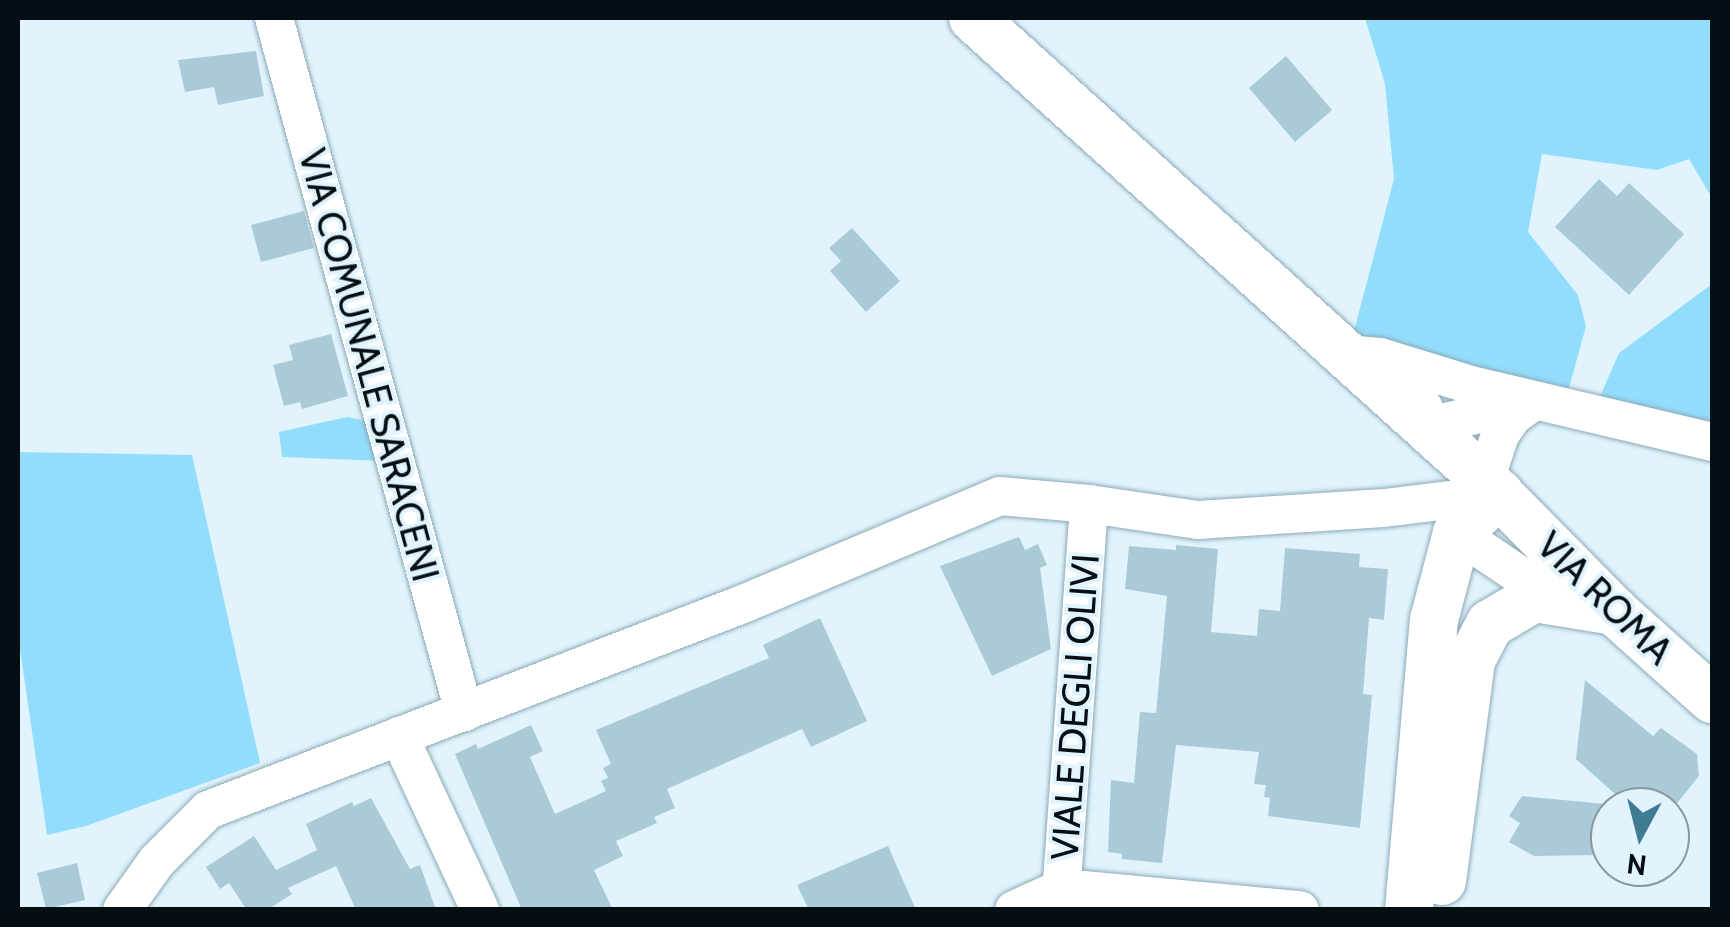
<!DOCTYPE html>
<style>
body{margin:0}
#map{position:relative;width:1730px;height:927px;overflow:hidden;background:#e1f4fd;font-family:Cabin,sans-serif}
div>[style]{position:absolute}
.green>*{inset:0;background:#93ddfc}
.building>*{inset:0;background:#abcad7}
.roads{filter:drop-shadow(0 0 2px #8ba9b6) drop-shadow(0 0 2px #8ba9b6)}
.minor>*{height:38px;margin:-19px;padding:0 19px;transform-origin:19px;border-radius:19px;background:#fff}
.major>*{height:48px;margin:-24px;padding:0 24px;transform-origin:24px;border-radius:24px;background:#fff}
span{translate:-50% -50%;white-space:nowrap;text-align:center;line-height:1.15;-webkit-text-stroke:8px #e1f4fd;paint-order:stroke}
.street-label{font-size:38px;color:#050f13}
.frame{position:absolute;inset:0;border:20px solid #050f13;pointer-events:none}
.north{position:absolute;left:1590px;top:787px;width:100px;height:100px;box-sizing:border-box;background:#e1f4fd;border:2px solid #89989f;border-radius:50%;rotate:187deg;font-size:28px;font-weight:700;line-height:40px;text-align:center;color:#050f13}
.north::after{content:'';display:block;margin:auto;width:35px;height:45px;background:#3f7b93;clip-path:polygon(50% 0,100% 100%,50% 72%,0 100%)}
</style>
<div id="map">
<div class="green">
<i style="clip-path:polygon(1365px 18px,1712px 18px,1712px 198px,1689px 159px,1657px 170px,1542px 154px,1528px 232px,1578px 295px,1586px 326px,1568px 392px,1353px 335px,1394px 179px,1385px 84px)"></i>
<i style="clip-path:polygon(1712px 284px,1712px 424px,1599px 399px,1619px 353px)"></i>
<i style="clip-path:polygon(347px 417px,373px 422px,384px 461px,282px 457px,279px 432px)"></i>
<i style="clip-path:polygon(18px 452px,192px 455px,260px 763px,86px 826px,47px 835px,18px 635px)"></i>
</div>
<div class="building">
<i style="clip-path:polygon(256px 51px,264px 96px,218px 105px,214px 87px,185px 92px,178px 60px)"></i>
<i style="clip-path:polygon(1286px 56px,1332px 110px,1295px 142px,1249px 88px)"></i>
<i style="clip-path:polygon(1599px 179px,1617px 196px,1629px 183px,1684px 234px,1629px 295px,1555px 227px)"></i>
<i style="clip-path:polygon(304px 211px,314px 248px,261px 262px,251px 225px)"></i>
<i style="clip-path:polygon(852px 228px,900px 281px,866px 312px,830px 271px,841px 261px,829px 248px)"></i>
<i style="clip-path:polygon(331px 334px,348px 396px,302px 409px,300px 402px,284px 406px,273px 365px,293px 360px,289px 345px)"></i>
<i style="clip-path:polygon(1019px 537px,1025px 550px,1038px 544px,1047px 565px,1040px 568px,1051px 649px,992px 676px,940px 566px)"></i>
<i style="clip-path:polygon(1176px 545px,1218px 549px,1211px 632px,1257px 636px,1259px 609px,1280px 611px,1285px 548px,1360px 554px,1359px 567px,1388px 569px,1384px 620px,1369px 618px,1363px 694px,1372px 695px,1360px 828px,1268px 816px,1270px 798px,1264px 797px,1266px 785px,1254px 784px,1259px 752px,1176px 745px,1162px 863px,1122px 859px,1122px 854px,1108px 852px,1111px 780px,1134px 783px,1140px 712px,1156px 713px,1167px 596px,1125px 589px,1129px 546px,1176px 550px)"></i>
<i style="clip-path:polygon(820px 618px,867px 721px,811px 747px,802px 729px,667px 789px,675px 808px,654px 817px,657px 823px,616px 841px,623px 856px,594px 870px,613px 910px,522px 910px,455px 754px,476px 744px,478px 749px,531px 725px,543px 751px,530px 757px,555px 814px,606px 791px,601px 781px,608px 778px,603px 768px,611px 764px,596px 730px,769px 658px,763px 645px)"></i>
<i style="clip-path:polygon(1585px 680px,1653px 736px,1661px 728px,1697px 754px,1699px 776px,1674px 807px,1644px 807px,1632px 797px,1626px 804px,1576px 759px)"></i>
<i style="clip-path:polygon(1522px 796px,1584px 802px,1624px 806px,1610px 807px,1610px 823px,1598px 855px,1534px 856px,1509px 842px,1520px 823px,1509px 816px)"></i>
<i style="clip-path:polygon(371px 798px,410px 869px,420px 865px,436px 910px,356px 910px,336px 866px,288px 888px,292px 894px,267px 910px,247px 910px,229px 883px,220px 889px,206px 867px,254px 836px,276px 870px,317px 850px,306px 824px,352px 802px,354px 806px)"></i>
<i style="clip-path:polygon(888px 846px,916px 910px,809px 910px,797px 885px)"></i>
<i style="clip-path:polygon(77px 863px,85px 900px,46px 909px,37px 873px)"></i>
</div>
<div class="roads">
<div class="minor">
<i style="left:274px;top:18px;width:720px;rotate:74.69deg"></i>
<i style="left:1345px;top:354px;width:35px;rotate:5deg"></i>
<i style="left:1380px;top:357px;width:95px;rotate:17.1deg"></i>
<i style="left:1471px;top:385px;width:248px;rotate:13.3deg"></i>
<i style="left:1424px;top:408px;width:19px;rotate:90deg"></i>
<i style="left:1424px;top:427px;width:106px;rotate:-13.1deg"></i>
<i style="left:1485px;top:480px;width:47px;rotate:-71.6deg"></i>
<i style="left:1500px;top:435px;width:22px;rotate:-56deg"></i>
<i style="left:1512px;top:417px;width:26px;rotate:-36deg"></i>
<i style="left:1457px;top:533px;width:122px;rotate:34deg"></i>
<i style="left:399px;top:736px;width:192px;rotate:65deg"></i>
<i style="left:122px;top:910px;width:60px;rotate:-54.5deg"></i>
<i style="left:157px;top:861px;width:72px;rotate:-45deg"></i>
<i style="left:208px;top:810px;width:573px;rotate:-21.06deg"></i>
<i style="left:743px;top:604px;width:279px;rotate:-22.8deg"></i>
<i style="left:1000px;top:496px;width:89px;rotate:5.1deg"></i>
<i style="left:1089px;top:504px;width:110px;rotate:8.4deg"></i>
<i style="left:1198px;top:520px;width:186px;rotate:-3.7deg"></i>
<i style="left:1384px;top:508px;width:117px;rotate:-6.9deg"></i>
<i style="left:1014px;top:910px;width:53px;rotate:-24.6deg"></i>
<i style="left:1062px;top:888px;width:239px;rotate:5.3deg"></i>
<i style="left:1060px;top:910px;width:407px;rotate:-85.9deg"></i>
</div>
<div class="major">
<i style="left:973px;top:18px;width:690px;rotate:42.06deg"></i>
<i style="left:1485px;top:480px;width:184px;rotate:45.4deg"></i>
<i style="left:1614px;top:611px;width:132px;rotate:41.9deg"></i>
<i style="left:1442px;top:881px;width:223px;rotate:-82.5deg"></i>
<i style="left:1471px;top:660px;width:41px;rotate:-62.2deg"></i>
<i style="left:1490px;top:624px;width:51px;rotate:-30.6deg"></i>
<i style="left:1534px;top:598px;width:81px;rotate:9.2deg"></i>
<i style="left:1409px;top:910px;width:291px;rotate:-85.1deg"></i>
<i style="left:1434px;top:620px;width:90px;rotate:-75.2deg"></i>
<i style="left:1457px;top:533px;width:58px;rotate:-42.2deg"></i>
</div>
</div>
<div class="street-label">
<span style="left:369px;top:365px;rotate:75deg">VIA COMUNALE SARACENI</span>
<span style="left:1605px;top:598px;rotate:44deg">VIA ROMA</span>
<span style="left:1075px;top:707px;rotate:-86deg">VIALE DEGLI OLIVI</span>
</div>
<div class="frame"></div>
<div class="north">N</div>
</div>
